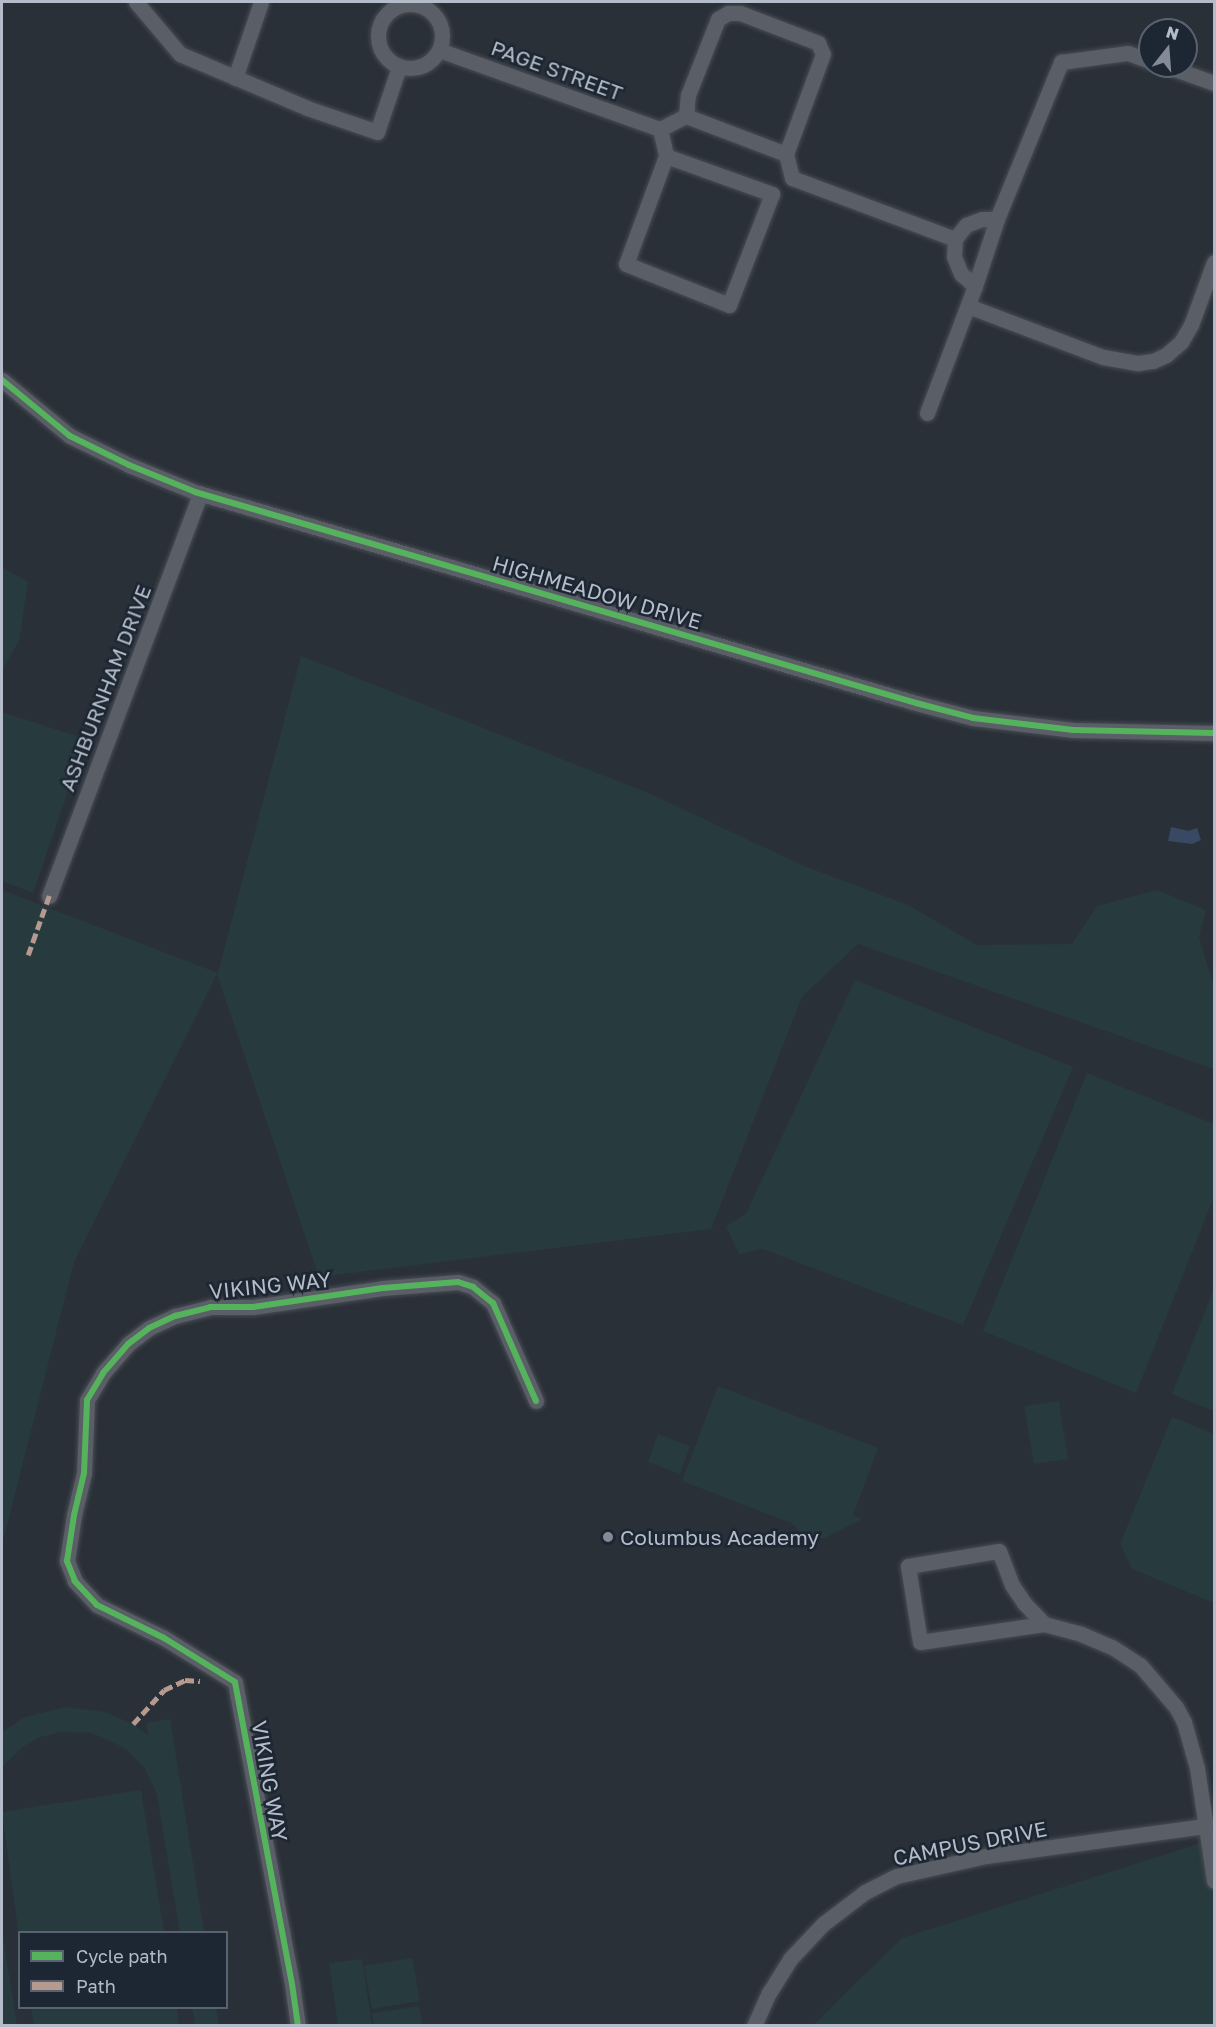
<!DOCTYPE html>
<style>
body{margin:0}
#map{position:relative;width:1216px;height:2027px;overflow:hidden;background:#2a3038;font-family:"Golos Text",sans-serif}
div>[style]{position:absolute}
.green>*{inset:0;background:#273a3e}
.water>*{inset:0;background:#384963}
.roads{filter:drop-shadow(0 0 2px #484c53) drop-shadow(0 0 2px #484c53)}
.street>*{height:15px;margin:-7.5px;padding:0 7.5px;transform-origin:7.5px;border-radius:7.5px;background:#5a5e66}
.street>.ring{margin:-7.5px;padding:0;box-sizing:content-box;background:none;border:15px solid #5a5e66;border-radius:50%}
.quiet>*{height:4.5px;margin-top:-2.25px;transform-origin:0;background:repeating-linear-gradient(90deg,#b69a8f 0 9px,transparent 0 13.5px)}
.cycleway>*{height:6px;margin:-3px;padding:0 3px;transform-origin:3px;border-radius:3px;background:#56b35d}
.dots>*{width:16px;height:16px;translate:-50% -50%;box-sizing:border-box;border:3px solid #1d2633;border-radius:50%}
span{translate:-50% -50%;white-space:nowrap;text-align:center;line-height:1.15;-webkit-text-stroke:5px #1d2633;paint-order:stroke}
.street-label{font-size:21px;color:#b4bcc9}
.poi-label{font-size:21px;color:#b4bcc9}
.left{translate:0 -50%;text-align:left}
.frame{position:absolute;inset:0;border:3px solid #b4bcc9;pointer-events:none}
.legend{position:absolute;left:18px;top:1931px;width:210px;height:78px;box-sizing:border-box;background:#1d2633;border:2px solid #59626f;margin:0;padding:8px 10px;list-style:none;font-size:18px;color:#b4bcc9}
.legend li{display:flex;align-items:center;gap:12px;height:30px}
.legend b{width:30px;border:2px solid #59626f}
.north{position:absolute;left:1138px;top:18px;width:60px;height:60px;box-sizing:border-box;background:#1d2633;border:2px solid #59626f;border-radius:50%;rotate:17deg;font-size:16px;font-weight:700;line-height:24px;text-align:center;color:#b4bcc9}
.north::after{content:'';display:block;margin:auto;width:21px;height:27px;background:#848b96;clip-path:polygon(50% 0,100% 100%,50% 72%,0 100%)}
</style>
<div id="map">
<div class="green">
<i style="clip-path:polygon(2px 567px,28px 582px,19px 641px,2px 671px)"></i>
<i style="clip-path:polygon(301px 656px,653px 795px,804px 866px,908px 905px,977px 945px,1072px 944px,1097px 906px,1157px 890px,1206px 910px,1199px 937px,1214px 987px,1214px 1069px,858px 944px,802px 997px,711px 1229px,319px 1277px,217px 974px,74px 1262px,2px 1545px,2px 890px,218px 973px)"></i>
<i style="clip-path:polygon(2px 712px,86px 739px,33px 893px,2px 881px)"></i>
<i style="clip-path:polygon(855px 980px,1073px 1067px,963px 1325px,763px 1249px,739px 1254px,726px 1226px,746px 1214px)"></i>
<i style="clip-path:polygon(1087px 1073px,1214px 1124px,1214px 1197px,1136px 1393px,983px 1331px)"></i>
<i style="clip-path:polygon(1214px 1289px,1214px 1411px,1172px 1394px)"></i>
<i style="clip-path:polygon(718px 1386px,878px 1448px,853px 1515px,862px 1519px,825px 1538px,809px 1539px,791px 1523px,682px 1481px)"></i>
<i style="clip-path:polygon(1059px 1401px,1068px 1459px,1034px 1464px,1024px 1406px)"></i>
<i style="clip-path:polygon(1172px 1417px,1214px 1434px,1214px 1603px,1132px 1569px,1120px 1544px)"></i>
<i style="clip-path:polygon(658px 1434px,690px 1446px,680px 1474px,648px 1462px)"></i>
<i style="clip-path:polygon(66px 1707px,105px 1712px,133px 1724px,148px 1735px,146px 1723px,170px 1719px,204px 1932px,180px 1932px,157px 1794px,145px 1769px,125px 1748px,92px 1733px,61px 1732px,40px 1737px,24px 1746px,2px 1767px,2px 1732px,25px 1717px)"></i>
<i style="clip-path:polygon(141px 1790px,164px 1932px,20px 1932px,19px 1936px,2px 1812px)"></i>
<i style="clip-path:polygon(1214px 1839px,1214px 2025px,812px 2026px,902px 1938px)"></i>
<i style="clip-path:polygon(2px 1930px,17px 2025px,2px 2025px)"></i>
<i style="clip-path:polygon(412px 1958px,420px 2001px,372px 2009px,364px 1966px)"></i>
<i style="clip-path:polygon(362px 1959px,372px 2025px,338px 2025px,329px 1963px)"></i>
<i style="clip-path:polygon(419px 2006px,422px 2025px,374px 2025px,372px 2013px)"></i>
<i style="clip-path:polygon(31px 2008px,177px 2008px,179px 2025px,34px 2025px)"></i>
<i style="clip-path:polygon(192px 2008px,216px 2008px,219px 2025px,195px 2025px)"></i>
</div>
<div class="water">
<i style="clip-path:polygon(1171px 827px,1189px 831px,1197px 828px,1201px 840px,1192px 844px,1168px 841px)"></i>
</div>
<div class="roads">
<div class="street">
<i style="left:136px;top:2px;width:68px;rotate:49.8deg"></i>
<i style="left:180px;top:54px;width:138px;rotate:23deg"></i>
<i style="left:307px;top:108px;width:74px;rotate:18.9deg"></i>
<i style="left:377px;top:132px;width:69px;rotate:-71.3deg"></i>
<i class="ring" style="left:378px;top:4px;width:49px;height:49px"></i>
<i style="left:439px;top:50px;width:235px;rotate:19.7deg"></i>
<i style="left:660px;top:129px;width:29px;rotate:-27deg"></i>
<i style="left:686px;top:116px;width:107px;rotate:20.8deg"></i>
<i style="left:786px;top:154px;width:25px;rotate:76deg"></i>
<i style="left:792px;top:178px;width:174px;rotate:20.5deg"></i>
<i style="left:1166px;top:66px;width:51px;rotate:19.5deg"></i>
<i style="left:235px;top:78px;width:80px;rotate:-71.1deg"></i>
<i style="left:686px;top:116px;width:21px;rotate:-85deg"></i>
<i style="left:688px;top:95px;width:82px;rotate:-68.5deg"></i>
<i style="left:718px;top:19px;width:12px;rotate:-31deg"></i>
<i style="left:728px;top:13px;width:12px"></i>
<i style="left:740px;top:13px;width:84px;rotate:21deg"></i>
<i style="left:818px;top:43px;width:12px;rotate:66deg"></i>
<i style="left:823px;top:54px;width:107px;rotate:110.3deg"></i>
<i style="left:660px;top:129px;width:28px;rotate:77deg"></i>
<i style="left:666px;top:156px;width:113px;rotate:19.7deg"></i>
<i style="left:666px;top:156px;width:115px;rotate:110.3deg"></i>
<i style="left:626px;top:264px;width:111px;rotate:21.7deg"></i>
<i style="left:729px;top:305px;width:119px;rotate:-68.8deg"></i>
<i style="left:975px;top:286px;width:18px;rotate:-139deg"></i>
<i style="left:961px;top:274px;width:18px;rotate:-112deg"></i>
<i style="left:954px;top:257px;width:18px;rotate:-87deg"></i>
<i style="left:955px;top:239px;width:18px;rotate:-52deg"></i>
<i style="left:966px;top:225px;width:17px;rotate:-21deg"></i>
<i style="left:982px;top:219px;width:15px"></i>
<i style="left:968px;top:306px;width:144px;rotate:20.7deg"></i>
<i style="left:1103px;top:357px;width:36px;rotate:10deg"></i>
<i style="left:1138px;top:363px;width:15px;rotate:-8deg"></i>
<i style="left:1153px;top:361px;width:14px;rotate:-25deg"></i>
<i style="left:1166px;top:355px;width:20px;rotate:-41deg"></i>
<i style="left:1181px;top:342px;width:20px;rotate:-60deg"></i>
<i style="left:1191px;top:325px;width:67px;rotate:-69.9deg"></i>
<i style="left:2px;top:380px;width:88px;rotate:39.5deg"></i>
<i style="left:70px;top:436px;width:66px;rotate:26.2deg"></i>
<i style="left:129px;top:465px;width:71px;rotate:22.2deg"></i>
<i style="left:195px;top:492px;width:751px;rotate:16.31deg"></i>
<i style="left:916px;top:703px;width:59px;rotate:14.7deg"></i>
<i style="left:973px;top:718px;width:101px;rotate:6.8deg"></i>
<i style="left:1073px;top:730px;width:141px;rotate:1.2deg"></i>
<i style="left:927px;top:413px;width:136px;rotate:-69.3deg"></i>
<i style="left:975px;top:286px;width:71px;rotate:-71.8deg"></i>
<i style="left:997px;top:219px;width:170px;rotate:-67.8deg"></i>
<i style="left:1061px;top:62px;width:68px;rotate:-7.7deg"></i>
<i style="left:1128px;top:53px;width:23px;rotate:20deg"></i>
<i style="left:49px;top:896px;width:429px;rotate:-69.4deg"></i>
<i style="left:1044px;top:1624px;width:125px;rotate:171.7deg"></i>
<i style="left:920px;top:1642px;width:77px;rotate:-99deg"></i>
<i style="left:908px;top:1566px;width:92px;rotate:-9.4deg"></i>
<i style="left:999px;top:1551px;width:36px;rotate:69deg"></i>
<i style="left:1012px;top:1585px;width:22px;rotate:56deg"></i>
<i style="left:1024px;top:1603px;width:29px;rotate:46deg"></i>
<i style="left:1044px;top:1624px;width:38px;rotate:15deg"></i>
<i style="left:1081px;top:1634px;width:34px;rotate:23deg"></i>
<i style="left:1112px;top:1647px;width:33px;rotate:33deg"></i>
<i style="left:1140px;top:1665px;width:55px;rotate:49.4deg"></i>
<i style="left:1176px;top:1707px;width:17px;rotate:62deg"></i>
<i style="left:1184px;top:1722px;width:48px;rotate:74.2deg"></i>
<i style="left:1197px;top:1768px;width:114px;rotate:81.4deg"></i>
<i style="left:298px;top:2026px;width:42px;rotate:-98.1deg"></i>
<i style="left:292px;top:1984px;width:307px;rotate:-100.7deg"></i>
<i style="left:235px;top:1682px;width:84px;rotate:-148.2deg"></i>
<i style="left:164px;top:1638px;width:75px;rotate:-153.8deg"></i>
<i style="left:97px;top:1605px;width:33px;rotate:-133deg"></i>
<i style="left:75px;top:1581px;width:22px;rotate:-112deg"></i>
<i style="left:67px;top:1561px;width:47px;rotate:-81.3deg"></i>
<i style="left:74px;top:1515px;width:43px;rotate:-76.6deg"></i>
<i style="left:84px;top:1473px;width:73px;rotate:-87.6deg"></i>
<i style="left:87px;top:1400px;width:31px;rotate:-59deg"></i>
<i style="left:103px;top:1373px;width:38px;rotate:-49deg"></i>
<i style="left:128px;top:1344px;width:26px;rotate:-37deg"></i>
<i style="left:149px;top:1328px;width:29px;rotate:-25deg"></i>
<i style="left:175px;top:1316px;width:36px;rotate:-14deg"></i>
<i style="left:210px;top:1307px;width:43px"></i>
<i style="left:253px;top:1307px;width:131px;rotate:-8.3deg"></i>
<i style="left:383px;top:1288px;width:75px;rotate:-4.6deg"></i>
<i style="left:458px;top:1282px;width:16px;rotate:18deg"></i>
<i style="left:473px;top:1287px;width:26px;rotate:39deg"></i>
<i style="left:493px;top:1303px;width:107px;rotate:66.3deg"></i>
<i style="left:754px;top:2026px;width:36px;rotate:-66deg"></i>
<i style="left:769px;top:1993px;width:40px;rotate:-58deg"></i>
<i style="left:790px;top:1959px;width:48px;rotate:-46.7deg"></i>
<i style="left:823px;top:1924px;width:53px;rotate:-37.3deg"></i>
<i style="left:865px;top:1892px;width:36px;rotate:-27deg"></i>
<i style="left:897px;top:1876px;width:91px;rotate:-12.7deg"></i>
<i style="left:986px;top:1856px;width:221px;rotate:-7.8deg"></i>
</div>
</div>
<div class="quiet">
<i style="left:28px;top:955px;width:63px;rotate:-70.4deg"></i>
<i style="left:133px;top:1724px;width:46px;rotate:-47.6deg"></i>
<i style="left:164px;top:1690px;width:23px;rotate:-25deg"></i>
<i style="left:185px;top:1680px;width:15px;rotate:4deg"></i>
</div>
<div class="cycleway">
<i style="left:2px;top:380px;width:88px;rotate:39.5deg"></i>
<i style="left:70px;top:436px;width:66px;rotate:26.2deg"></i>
<i style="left:129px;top:465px;width:71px;rotate:22.2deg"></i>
<i style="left:195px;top:492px;width:751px;rotate:16.31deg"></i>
<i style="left:916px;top:703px;width:59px;rotate:14.7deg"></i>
<i style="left:973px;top:718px;width:101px;rotate:6.8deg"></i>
<i style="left:1073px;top:730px;width:141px;rotate:1.2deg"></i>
<i style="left:298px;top:2026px;width:42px;rotate:-98.1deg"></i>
<i style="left:292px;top:1984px;width:307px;rotate:-100.7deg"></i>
<i style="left:235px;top:1682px;width:84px;rotate:-148.2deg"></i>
<i style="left:164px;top:1638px;width:75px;rotate:-153.8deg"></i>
<i style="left:97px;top:1605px;width:33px;rotate:-133deg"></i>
<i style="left:75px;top:1581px;width:22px;rotate:-112deg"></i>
<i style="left:67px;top:1561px;width:47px;rotate:-81.3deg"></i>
<i style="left:74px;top:1515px;width:43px;rotate:-76.6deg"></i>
<i style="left:84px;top:1473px;width:73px;rotate:-87.6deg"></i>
<i style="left:87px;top:1400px;width:31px;rotate:-59deg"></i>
<i style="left:103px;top:1373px;width:38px;rotate:-49deg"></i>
<i style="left:128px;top:1344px;width:26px;rotate:-37deg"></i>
<i style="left:149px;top:1328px;width:29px;rotate:-25deg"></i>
<i style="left:175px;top:1316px;width:36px;rotate:-14deg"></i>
<i style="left:210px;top:1307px;width:43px"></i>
<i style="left:253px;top:1307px;width:131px;rotate:-8.3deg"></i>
<i style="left:383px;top:1288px;width:75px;rotate:-4.6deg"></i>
<i style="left:458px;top:1282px;width:16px;rotate:18deg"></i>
<i style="left:473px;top:1287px;width:26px;rotate:39deg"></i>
<i style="left:493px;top:1303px;width:107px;rotate:66.3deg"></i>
</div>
<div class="dots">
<i style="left:608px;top:1537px;background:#848b96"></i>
</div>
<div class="street-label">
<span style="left:557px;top:70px;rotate:20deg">PAGE STREET</span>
<span style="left:597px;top:592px;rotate:16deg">HIGHMEADOW DRIVE</span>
<span style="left:105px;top:688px;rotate:-69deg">ASHBURNHAM DRIVE</span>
<span style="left:270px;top:1285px;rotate:-6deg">VIKING WAY</span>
<span style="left:270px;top:1781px;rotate:80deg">VIKING WAY</span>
<span style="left:970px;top:1843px;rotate:-11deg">CAMPUS DRIVE</span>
</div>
<div class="poi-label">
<span class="left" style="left:620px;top:1537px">Columbus Academy</span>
</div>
<div class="frame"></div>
<ul class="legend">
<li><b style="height:8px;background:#56b35d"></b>Cycle path</li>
<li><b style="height:8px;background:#b69a8f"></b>Path</li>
</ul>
<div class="north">N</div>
</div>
